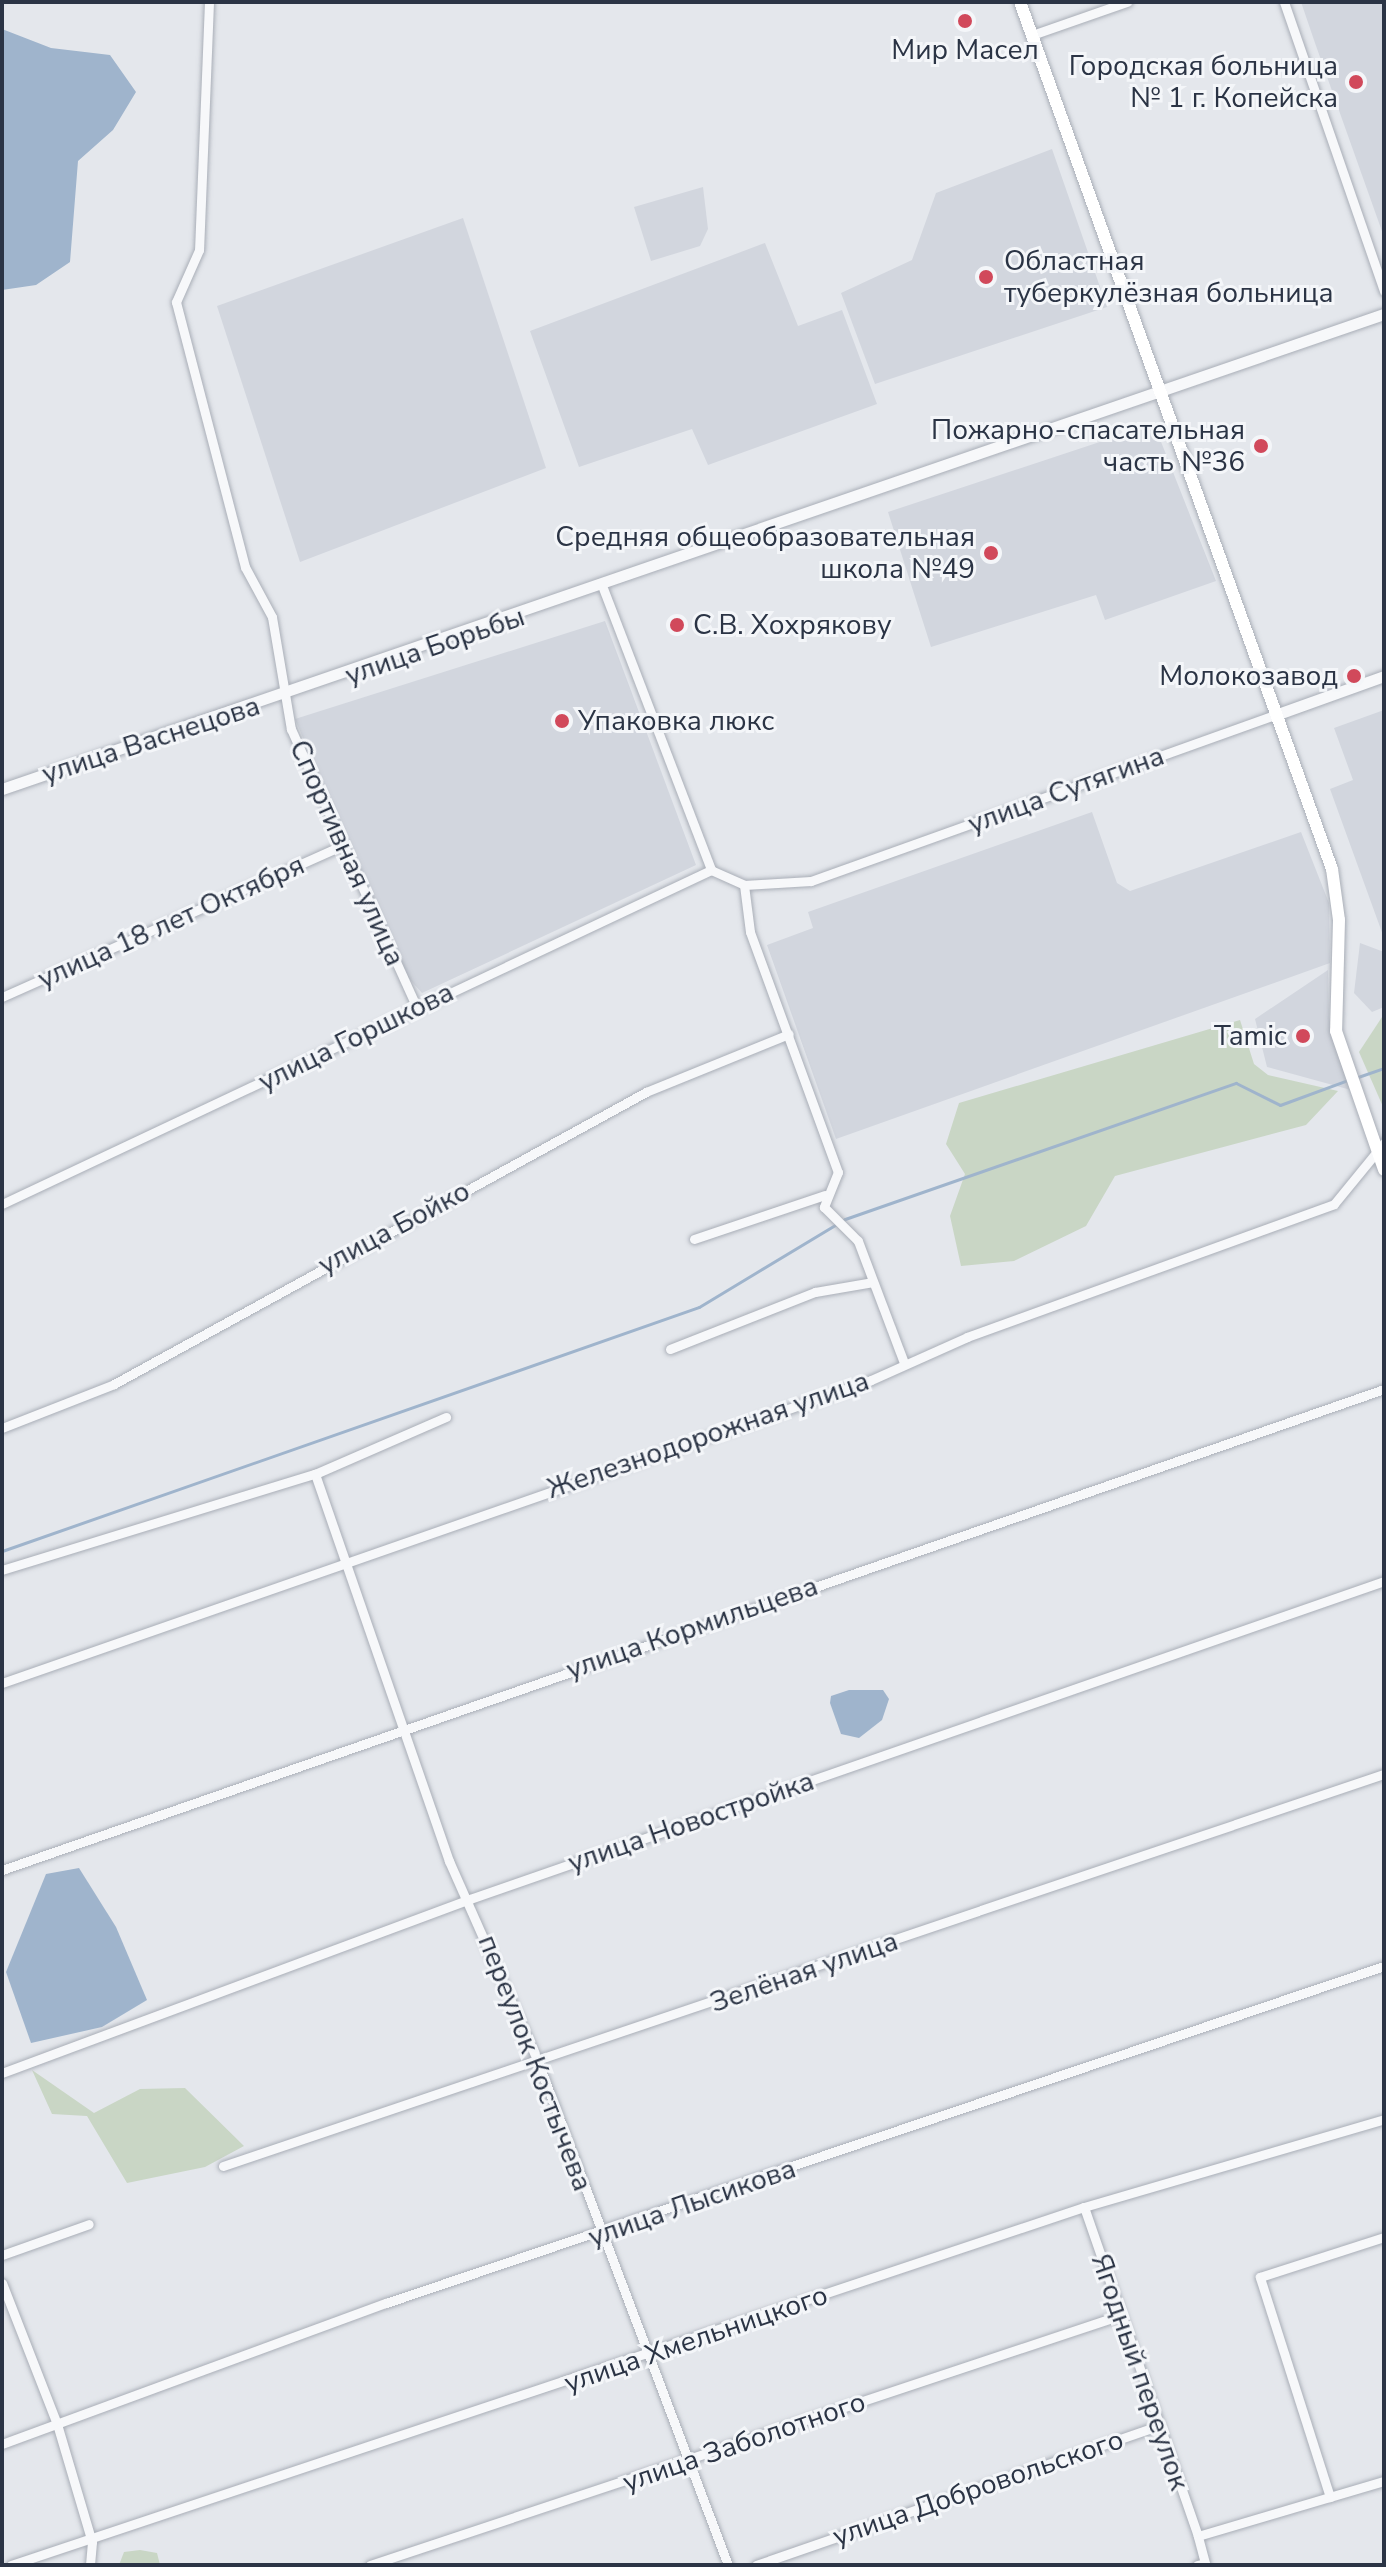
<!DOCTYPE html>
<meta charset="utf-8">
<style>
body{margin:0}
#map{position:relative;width:1386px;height:2567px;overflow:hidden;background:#e4e7ec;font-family:"Nunito Sans",sans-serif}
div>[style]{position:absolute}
.built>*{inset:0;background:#d2d6de}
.green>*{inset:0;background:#c9d6c5}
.water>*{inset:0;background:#9fb4cc}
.stream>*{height:3px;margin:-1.5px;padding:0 1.5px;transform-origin:1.5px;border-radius:1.5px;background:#9fb4cc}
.roads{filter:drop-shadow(0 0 2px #a9aeb7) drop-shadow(0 0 2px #a9aeb7)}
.minor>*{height:9px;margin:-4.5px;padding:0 4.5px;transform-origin:4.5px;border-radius:4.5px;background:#f7f8fa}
.tertiary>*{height:11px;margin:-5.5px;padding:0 5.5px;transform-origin:5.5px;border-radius:5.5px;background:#f7f8fa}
.secondary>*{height:12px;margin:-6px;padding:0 6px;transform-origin:6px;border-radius:6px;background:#fff}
.dots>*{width:22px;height:22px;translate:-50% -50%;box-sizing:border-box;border:4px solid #f4f6f9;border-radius:50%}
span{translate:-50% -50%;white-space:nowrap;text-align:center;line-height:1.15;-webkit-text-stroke:6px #f4f6f9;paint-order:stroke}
.poi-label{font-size:28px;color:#2b3445}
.right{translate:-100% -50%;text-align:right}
.left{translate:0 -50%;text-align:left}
.street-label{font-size:28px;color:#2b3445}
.frame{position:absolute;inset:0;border:4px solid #2b3445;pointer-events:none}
</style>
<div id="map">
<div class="built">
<i style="clip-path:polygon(1301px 2px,1384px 2px,1384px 237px,1315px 43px)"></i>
<i style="clip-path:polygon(1052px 149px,1107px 307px,875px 384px,841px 293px,912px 260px,936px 193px)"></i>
<i style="clip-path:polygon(703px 187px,708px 229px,700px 246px,651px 261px,634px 207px)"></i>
<i style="clip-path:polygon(463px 218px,546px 468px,300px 562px,217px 306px)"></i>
<i style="clip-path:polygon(765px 243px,798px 326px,842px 310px,877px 404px,708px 465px,692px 429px,579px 467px,530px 331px)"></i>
<i style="clip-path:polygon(1154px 424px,1216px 581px,1105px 620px,1096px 595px,931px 647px,888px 512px)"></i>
<i style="clip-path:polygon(605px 621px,696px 865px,422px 993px,403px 972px,295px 719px)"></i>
<i style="clip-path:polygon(1384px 710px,1384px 938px,1330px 789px,1353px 780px,1334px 728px)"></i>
<i style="clip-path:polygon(1092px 812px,1117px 883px,1130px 891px,1301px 832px,1329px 903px,1330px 963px,836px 1139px,767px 945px,813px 928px,808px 912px)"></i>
<i style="clip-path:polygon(1360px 943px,1384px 952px,1384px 1007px,1372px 1012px,1354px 993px)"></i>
<i style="clip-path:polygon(1328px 970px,1329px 1018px,1351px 1090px,1267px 1067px,1255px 1019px)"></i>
</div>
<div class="green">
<i style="clip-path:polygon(1384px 1014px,1384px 1109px,1359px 1052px)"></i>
<i style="clip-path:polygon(1240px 1020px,1254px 1064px,1268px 1075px,1338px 1091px,1306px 1125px,1115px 1176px,1086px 1226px,1014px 1261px,961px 1266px,950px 1216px,965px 1174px,946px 1144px,959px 1103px)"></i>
<i style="clip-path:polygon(32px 2070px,94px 2113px,140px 2089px,185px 2088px,244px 2146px,205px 2167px,127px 2183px,87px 2116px,52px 2114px)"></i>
<i style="clip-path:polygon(140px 2550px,157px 2553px,160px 2565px,119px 2565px,124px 2552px)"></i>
</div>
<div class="water">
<i style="clip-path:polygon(2px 29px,51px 48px,110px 55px,136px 92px,113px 130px,78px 161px,70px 262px,36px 285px,2px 290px)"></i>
<i style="clip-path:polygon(849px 1690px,883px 1690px,889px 1699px,882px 1720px,859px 1738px,841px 1734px,830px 1703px,831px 1696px)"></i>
<i style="clip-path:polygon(79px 1868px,116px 1927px,147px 2000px,102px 2027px,31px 2043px,6px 1972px,46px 1874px)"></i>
</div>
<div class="stream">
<i style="left:1355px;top:1078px;width:31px;rotate:-19deg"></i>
<i style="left:2px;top:1551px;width:738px;rotate:-19.29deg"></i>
<i style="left:699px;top:1307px;width:170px;rotate:-31.1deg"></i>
<i style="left:845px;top:1219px;width:414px;rotate:-19.2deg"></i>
<i style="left:1236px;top:1083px;width:49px;rotate:26.6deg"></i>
<i style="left:1280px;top:1105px;width:72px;rotate:-20.2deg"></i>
</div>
<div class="roads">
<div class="minor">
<i style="left:209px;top:2px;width:248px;rotate:92.3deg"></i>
<i style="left:199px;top:250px;width:57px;rotate:113.9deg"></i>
<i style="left:176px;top:302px;width:274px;rotate:75.4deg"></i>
<i style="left:245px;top:567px;width:57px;rotate:61.6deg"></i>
<i style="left:272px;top:617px;width:114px;rotate:80.4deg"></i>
<i style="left:291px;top:729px;width:306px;rotate:65.7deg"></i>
<i style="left:1284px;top:2px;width:306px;rotate:70.9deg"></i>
<i style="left:1032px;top:35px;width:101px;rotate:-19.2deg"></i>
<i style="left:603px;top:588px;width:302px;rotate:69deg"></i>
<i style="left:711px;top:870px;width:36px;rotate:24deg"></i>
<i style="left:744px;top:885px;width:47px;rotate:82.7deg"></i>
<i style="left:750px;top:932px;width:256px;rotate:69.9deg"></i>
<i style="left:838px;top:1172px;width:38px;rotate:112deg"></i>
<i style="left:824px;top:1207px;width:48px;rotate:45deg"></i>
<i style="left:858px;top:1241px;width:130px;rotate:69.3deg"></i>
<i style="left:744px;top:885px;width:67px;rotate:-3.4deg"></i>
<i style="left:811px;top:881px;width:496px;rotate:-19.7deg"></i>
<i style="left:2px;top:997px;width:369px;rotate:-24deg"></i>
<i style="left:2px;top:1204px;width:784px;rotate:-25.22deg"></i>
<i style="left:694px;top:1239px;width:138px;rotate:-18.6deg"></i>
<i style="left:670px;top:1349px;width:156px;rotate:-21.5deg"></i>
<i style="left:815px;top:1292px;width:59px;rotate:-9.8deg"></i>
<i style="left:2px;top:1428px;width:120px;rotate:-21.4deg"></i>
<i style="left:114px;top:1384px;width:607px;rotate:-28.76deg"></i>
<i style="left:646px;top:1092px;width:154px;rotate:-22.1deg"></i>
<i style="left:315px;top:1474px;width:410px;rotate:70.9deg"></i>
<i style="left:449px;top:1861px;width:220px;rotate:66.1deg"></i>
<i style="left:538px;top:2062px;width:538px;rotate:69.31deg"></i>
<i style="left:2px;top:1570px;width:327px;rotate:-17.1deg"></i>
<i style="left:315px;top:1474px;width:143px;rotate:-23.5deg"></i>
<i style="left:2px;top:1683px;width:920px;rotate:-19.22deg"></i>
<i style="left:871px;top:1380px;width:105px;rotate:-24.1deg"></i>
<i style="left:967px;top:1337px;width:390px;rotate:-19.9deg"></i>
<i style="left:1334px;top:1204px;width:79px;rotate:-50.7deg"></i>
<i style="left:2px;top:1870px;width:1463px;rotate:-19.19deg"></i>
<i style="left:2px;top:2073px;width:499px;rotate:-20.4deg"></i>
<i style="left:470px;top:1899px;width:968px;rotate:-19.18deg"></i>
<i style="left:223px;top:2166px;width:1225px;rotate:-18.66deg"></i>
<i style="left:1084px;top:2207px;width:348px;rotate:70.9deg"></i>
<i style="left:2px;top:2255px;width:92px;rotate:-19.6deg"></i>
<i style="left:2px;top:2283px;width:151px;rotate:68.7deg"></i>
<i style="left:57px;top:2424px;width:123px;rotate:73.5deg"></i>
<i style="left:92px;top:2542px;width:23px;rotate:95deg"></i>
<i style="left:2px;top:2444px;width:409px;rotate:-20.2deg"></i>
<i style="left:386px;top:2303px;width:1053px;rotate:-18.66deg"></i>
<i style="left:1330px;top:2497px;width:231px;rotate:-107.7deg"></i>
<i style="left:1260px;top:2277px;width:130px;rotate:-17.9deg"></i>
<i style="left:11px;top:2565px;width:1131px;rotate:-18.45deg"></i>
<i style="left:1084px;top:2207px;width:313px;rotate:-16.3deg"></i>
<i style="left:370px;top:2565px;width:788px;rotate:-18.41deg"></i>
<i style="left:756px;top:2565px;width:422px;rotate:-19.1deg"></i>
<i style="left:1197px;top:2565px;width:8px;rotate:-14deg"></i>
<i style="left:1205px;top:2563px;width:28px;rotate:-105deg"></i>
<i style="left:1198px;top:2536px;width:194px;rotate:-16.5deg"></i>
</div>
<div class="tertiary">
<i style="left:1278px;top:714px;width:113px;rotate:-19.7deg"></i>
<i style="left:2px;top:789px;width:1461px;rotate:-18.97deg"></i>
</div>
<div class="secondary">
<i style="left:1020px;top:2px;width:921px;rotate:70.21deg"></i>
<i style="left:1332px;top:869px;width:51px;rotate:82.2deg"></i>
<i style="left:1339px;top:920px;width:111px;rotate:91.5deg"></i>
<i style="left:1336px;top:1031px;width:147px;rotate:70.9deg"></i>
</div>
</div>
<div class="dots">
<i style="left:965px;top:21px;background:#d1495b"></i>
<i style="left:1356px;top:82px;background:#d1495b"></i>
<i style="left:986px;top:277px;background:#d1495b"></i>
<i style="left:1261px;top:446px;background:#d1495b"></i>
<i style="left:991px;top:553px;background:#d1495b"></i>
<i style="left:677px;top:625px;background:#d1495b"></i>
<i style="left:1354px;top:676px;background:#d1495b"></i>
<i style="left:562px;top:721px;background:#d1495b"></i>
<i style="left:1303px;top:1036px;background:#d1495b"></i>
</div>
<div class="poi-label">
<span style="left:965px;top:50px">Мир Масел</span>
<span class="right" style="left:1338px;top:82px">Городская больница<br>№ 1 г. Копейска</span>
<span class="left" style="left:1004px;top:277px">Областная<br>туберкулёзная больница</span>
<span class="right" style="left:1245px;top:446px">Пожарно-спасательная<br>часть №36</span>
<span class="right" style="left:975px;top:553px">Средняя общеобразовательная<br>школа №49</span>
<span class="left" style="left:693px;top:625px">С.В. Хохрякову</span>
<span class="right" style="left:1338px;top:676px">Молокозавод</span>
<span class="left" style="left:578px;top:721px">Упаковка люкс</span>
<span class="right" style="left:1287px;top:1036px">Tamic</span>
</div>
<div class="street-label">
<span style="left:435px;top:646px;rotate:-19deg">улица Борьбы</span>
<span style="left:151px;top:740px;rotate:-18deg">улица Васнецова</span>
<span style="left:1066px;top:790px;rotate:-20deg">улица Сутягина</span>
<span style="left:347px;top:853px;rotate:66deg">Спортивная улица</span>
<span style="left:171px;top:922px;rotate:-24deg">улица 18 лет Октября</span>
<span style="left:356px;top:1037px;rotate:-26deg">улица Горшкова</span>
<span style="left:394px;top:1228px;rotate:-28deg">улица Бойко</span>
<span style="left:708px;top:1435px;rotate:-19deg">Железнодорожная улица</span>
<span style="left:692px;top:1628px;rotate:-19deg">улица Кормильцева</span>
<span style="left:691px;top:1822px;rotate:-19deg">улица Новостройка</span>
<span style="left:804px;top:1972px;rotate:-19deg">Зелёная улица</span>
<span style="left:535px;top:2063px;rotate:69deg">переулок Костычева</span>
<span style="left:692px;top:2203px;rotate:-19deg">улица Лысикова</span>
<span style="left:696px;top:2339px;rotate:-19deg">улица Хмельницкого</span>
<span style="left:1140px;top:2372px;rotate:71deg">Ягодный переулок</span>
<span style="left:744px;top:2442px;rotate:-19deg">улица Заболотного</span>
<span style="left:978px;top:2488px;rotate:-19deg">улица Добровольского</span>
</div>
<div class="frame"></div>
</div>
